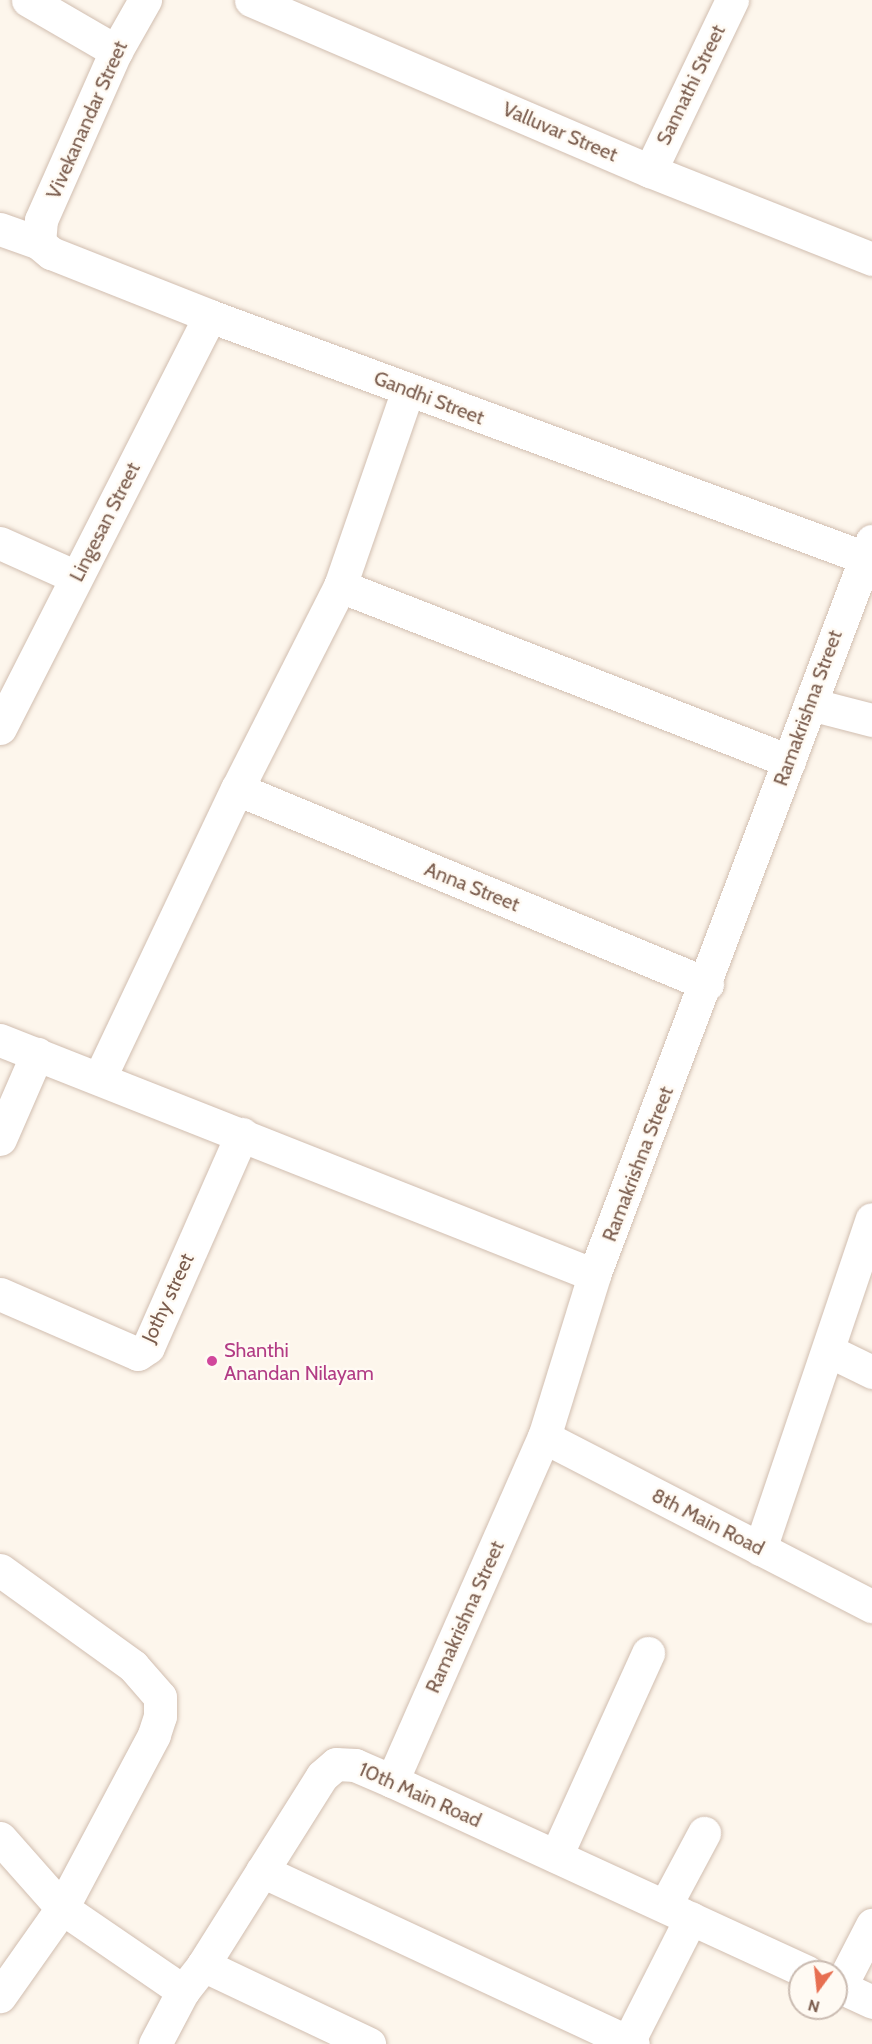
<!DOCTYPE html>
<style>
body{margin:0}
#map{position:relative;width:872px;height:2044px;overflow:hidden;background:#fdf6ec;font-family:Cabin,sans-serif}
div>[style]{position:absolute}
.roads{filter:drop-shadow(0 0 2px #d1beb0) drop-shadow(0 0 2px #d1beb0)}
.minor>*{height:33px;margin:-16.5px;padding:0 16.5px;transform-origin:16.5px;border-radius:16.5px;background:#fff}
.dots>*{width:16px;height:16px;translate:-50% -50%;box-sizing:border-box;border:3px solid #fffaf3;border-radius:50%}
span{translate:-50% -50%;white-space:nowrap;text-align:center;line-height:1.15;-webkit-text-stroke:4.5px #fffaf3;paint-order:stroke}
.street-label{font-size:20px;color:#7a5c4d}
.hotel-label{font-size:20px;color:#b23c85}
.left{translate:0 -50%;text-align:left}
.north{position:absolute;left:788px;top:1960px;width:60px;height:60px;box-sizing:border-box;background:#fffaf3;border:2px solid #cabbb1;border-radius:50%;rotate:195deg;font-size:16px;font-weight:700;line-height:24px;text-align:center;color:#7a5c4d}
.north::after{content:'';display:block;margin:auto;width:21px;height:27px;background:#e76f51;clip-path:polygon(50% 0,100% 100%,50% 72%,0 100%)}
</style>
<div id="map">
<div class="roads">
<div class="minor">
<i style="left:28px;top:0;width:102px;rotate:30.1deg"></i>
<i style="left:251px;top:0;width:434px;rotate:23.2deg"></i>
<i style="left:650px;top:171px;width:239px;rotate:21.6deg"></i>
<i style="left:650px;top:171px;width:190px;rotate:-64.4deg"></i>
<i style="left:0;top:229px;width:41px;rotate:19.7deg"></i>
<i style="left:39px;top:243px;width:16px;rotate:40deg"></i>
<i style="left:51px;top:253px;width:171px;rotate:21.6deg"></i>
<i style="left:210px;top:316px;width:696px;rotate:20.26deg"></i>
<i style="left:39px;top:243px;width:23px;rotate:-85deg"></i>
<i style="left:41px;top:220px;width:185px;rotate:-66.1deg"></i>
<i style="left:116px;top:51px;width:59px;rotate:-60.4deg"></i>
<i style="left:0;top:543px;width:83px;rotate:24.1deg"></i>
<i style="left:340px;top:586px;width:482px;rotate:21.3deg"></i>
<i style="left:810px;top:704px;width:64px;rotate:14.5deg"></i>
<i style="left:0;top:728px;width:462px;rotate:-63deg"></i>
<i style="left:237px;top:789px;width:509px;rotate:22.53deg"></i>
<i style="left:0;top:1040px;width:639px;rotate:21.58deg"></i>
<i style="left:100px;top:1077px;width:319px;rotate:-64.6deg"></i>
<i style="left:237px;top:789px;width:228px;rotate:-63.1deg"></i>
<i style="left:340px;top:586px;width:207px;rotate:-70.9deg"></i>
<i style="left:0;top:1139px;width:93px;rotate:-66.5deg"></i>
<i style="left:0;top:1294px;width:150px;rotate:23.5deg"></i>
<i style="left:138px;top:1354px;width:12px;rotate:-35deg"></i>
<i style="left:148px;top:1347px;width:233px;rotate:-66.2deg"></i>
<i style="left:829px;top:1351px;width:48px;rotate:26deg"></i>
<i style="left:544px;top:1437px;width:369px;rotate:27.3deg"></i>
<i style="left:760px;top:1549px;width:348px;rotate:-71.3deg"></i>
<i style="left:0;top:1570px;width:164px;rotate:35.8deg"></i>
<i style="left:133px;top:1666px;width:41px;rotate:48.9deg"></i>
<i style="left:160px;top:1697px;width:19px;rotate:90deg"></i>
<i style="left:160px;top:1716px;width:20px;rotate:108deg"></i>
<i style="left:154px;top:1735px;width:196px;rotate:118deg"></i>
<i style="left:62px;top:1908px;width:108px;rotate:125.2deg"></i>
<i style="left:392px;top:1781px;width:376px;rotate:-66.2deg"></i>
<i style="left:544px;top:1437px;width:170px;rotate:-72.8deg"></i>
<i style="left:594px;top:1275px;width:785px;rotate:-69.26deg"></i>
<i style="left:0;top:1838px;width:94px;rotate:48.5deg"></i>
<i style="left:62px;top:1908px;width:147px;rotate:34.4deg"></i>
<i style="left:556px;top:1856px;width:223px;rotate:-65.6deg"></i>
<i style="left:262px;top:1871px;width:409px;rotate:25deg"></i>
<i style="left:665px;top:1906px;width:83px;rotate:-61.9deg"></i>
<i style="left:203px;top:1965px;width:184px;rotate:25.4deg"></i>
<i style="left:836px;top:1985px;width:40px;rotate:25deg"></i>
<i style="left:840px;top:1987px;width:70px;rotate:-62.7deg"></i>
<i style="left:155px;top:2044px;width:60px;rotate:-62.2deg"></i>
<i style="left:183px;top:1991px;width:33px;rotate:-52deg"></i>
<i style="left:203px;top:1965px;width:223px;rotate:-57.8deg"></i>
<i style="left:322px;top:1776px;width:18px;rotate:-41deg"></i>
<i style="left:336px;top:1764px;width:19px;rotate:3deg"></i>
<i style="left:355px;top:1765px;width:40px;rotate:23.4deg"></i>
<i style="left:392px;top:1781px;width:457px;rotate:24.7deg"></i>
<i style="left:627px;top:2044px;width:141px;rotate:-63.1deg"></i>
</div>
</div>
<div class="dots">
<i style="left:212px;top:1361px;background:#d1479c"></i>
</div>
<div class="street-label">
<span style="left:691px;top:85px;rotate:-64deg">Sannathi Street</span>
<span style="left:87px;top:120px;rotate:-66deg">Vivekanandar Street</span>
<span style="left:560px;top:132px;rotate:23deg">Valluvar Street</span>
<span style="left:429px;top:398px;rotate:21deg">Gandhi Street</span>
<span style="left:105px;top:522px;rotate:-63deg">Lingesan Street</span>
<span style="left:808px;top:708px;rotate:-70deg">Ramakrishna Street</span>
<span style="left:472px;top:887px;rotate:22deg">Anna Street</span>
<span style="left:638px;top:1164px;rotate:-69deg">Ramakrishna Street</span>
<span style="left:168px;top:1298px;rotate:-65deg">Jothy street</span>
<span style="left:708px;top:1522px;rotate:27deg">8th Main Road</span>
<span style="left:465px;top:1617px;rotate:-66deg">Ramakrishna Street</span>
<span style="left:420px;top:1795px;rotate:24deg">10th Main Road</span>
</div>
<div class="hotel-label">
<span class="left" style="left:224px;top:1362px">Shanthi<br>Anandan Nilayam</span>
</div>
<div class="north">N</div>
</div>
